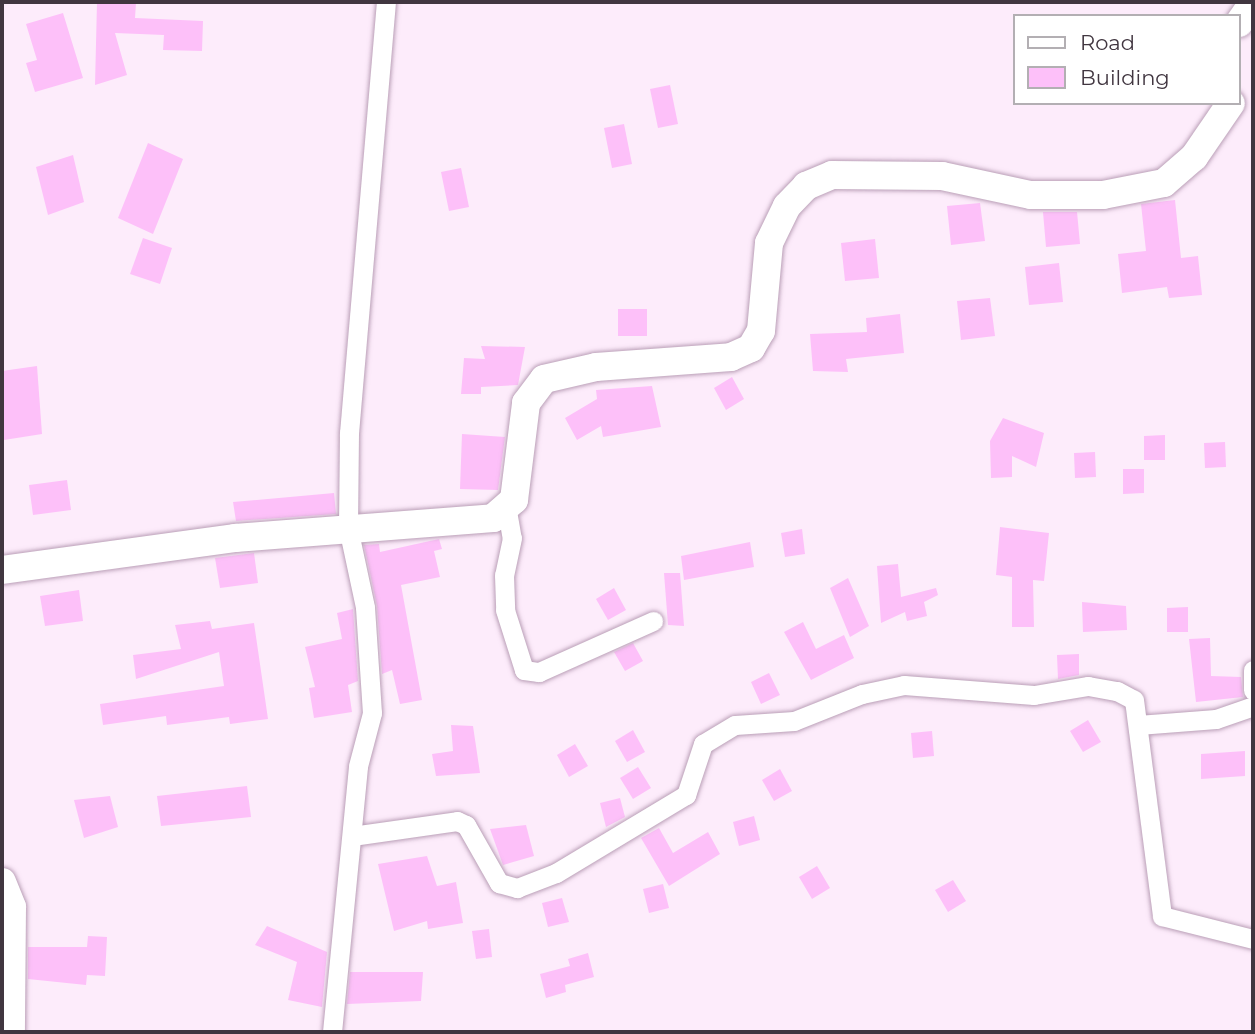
<!DOCTYPE html>
<style>
body{margin:0}
#map{position:relative;width:1255px;height:1034px;overflow:hidden;background:#fdecfb;font-family:Montserrat,sans-serif}
div>[style]{position:absolute}
.building>*{inset:0;background:#fdc0f9}
.roads{filter:drop-shadow(0 0 2px #ba9fb7) drop-shadow(0 0 2px #ba9fb7)}
.street>*{height:19px;margin:-9.5px;padding:0 9.5px;transform-origin:9.5px;border-radius:9.5px;background:#fff}
.secondary>*{height:28px;margin:-14px;padding:0 14px;transform-origin:14px;border-radius:14px;background:#fff}
span{translate:-50% -50%;white-space:nowrap;text-align:center;line-height:1.15;-webkit-text-stroke:5px #fff;paint-order:stroke}
.frame{position:absolute;inset:0;border:4px solid #413640;pointer-events:none}
.legend{position:absolute;left:1013px;top:14px;width:228px;height:91px;box-sizing:border-box;background:#fff;border:2px solid #b3afb3;margin:0;padding:9px 12px;list-style:none;font-size:21px;color:#413640}
.legend li{display:flex;align-items:center;gap:14px;height:35px}
.legend b{width:35px;border:2px solid #b3afb3}
</style>
<div id="map">
<div class="building">
<i style="clip-path:polygon(97px 2px,136px 3px,135px 18px,203px 21px,202px 51px,163px 50px,164px 35px,115px 33px,127px 75px,95px 85px)"></i>
<i style="clip-path:polygon(63px 13px,83px 78px,35px 92px,26px 63px,37px 60px,26px 24px)"></i>
<i style="clip-path:polygon(670px 85px,678px 124px,658px 128px,650px 89px)"></i>
<i style="clip-path:polygon(624px 124px,632px 164px,612px 168px,604px 128px)"></i>
<i style="clip-path:polygon(148px 143px,183px 159px,153px 234px,118px 218px)"></i>
<i style="clip-path:polygon(73px 155px,84px 202px,48px 215px,36px 167px)"></i>
<i style="clip-path:polygon(461px 168px,469px 207px,449px 211px,441px 172px)"></i>
<i style="clip-path:polygon(1175px 200px,1181px 258px,1198px 256px,1202px 295px,1169px 298px,1167px 287px,1122px 293px,1118px 254px,1146px 251px,1141px 204px)"></i>
<i style="clip-path:polygon(980px 203px,985px 241px,951px 245px,947px 206px)"></i>
<i style="clip-path:polygon(1043px 212px,1077px 212px,1080px 244px,1046px 247px)"></i>
<i style="clip-path:polygon(143px 238px,172px 248px,160px 284px,130px 274px)"></i>
<i style="clip-path:polygon(875px 239px,879px 278px,845px 281px,841px 243px)"></i>
<i style="clip-path:polygon(1059px 263px,1063px 302px,1029px 305px,1025px 267px)"></i>
<i style="clip-path:polygon(990px 298px,995px 336px,961px 340px,957px 301px)"></i>
<i style="clip-path:polygon(618px 309px,647px 309px,647px 336px,618px 336px)"></i>
<i style="clip-path:polygon(900px 314px,904px 353px,846px 359px,848px 372px,813px 371px,810px 334px,867px 332px,866px 318px)"></i>
<i style="clip-path:polygon(481px 346px,525px 347px,518px 385px,481px 387px,481px 394px,461px 394px,464px 358px,485px 359px)"></i>
<i style="clip-path:polygon(37px 366px,42px 434px,4px 440px,2px 371px)"></i>
<i style="clip-path:polygon(732px 377px,744px 399px,726px 410px,714px 388px)"></i>
<i style="clip-path:polygon(652px 386px,661px 427px,603px 437px,601px 426px,577px 440px,565px 418px,597px 399px,596px 390px)"></i>
<i style="clip-path:polygon(1003px 418px,1044px 433px,1036px 467px,1012px 456px,1012px 477px,991px 478px,990px 441px)"></i>
<i style="clip-path:polygon(462px 434px,505px 437px,498px 490px,460px 489px)"></i>
<i style="clip-path:polygon(1165px 435px,1165px 460px,1144px 460px,1144px 436px)"></i>
<i style="clip-path:polygon(1225px 442px,1226px 467px,1205px 468px,1204px 443px)"></i>
<i style="clip-path:polygon(1095px 452px,1096px 477px,1075px 478px,1074px 453px)"></i>
<i style="clip-path:polygon(1123px 469px,1144px 469px,1144px 493px,1123px 494px)"></i>
<i style="clip-path:polygon(67px 480px,71px 510px,33px 515px,29px 485px)"></i>
<i style="clip-path:polygon(334px 493px,336px 514px,236px 521px,233px 502px)"></i>
<i style="clip-path:polygon(1000px 527px,1049px 533px,1044px 581px,1033px 580px,1034px 627px,1012px 627px,1012px 577px,996px 575px)"></i>
<i style="clip-path:polygon(802px 529px,805px 554px,785px 557px,781px 533px)"></i>
<i style="clip-path:polygon(439px 539px,442px 549px,434px 551px,440px 577px,401px 585px,422px 700px,400px 704px,392px 670px,382px 674px,377px 606px,364px 545px,379px 544px,380px 552px)"></i>
<i style="clip-path:polygon(750px 542px,754px 567px,684px 580px,681px 556px)"></i>
<i style="clip-path:polygon(254px 553px,258px 583px,220px 588px,215px 558px)"></i>
<i style="clip-path:polygon(898px 564px,901px 597px,936px 588px,938px 595px,924px 602px,927px 616px,907px 621px,905px 612px,881px 623px,877px 566px)"></i>
<i style="clip-path:polygon(664px 573px,680px 573px,684px 626px,668px 625px)"></i>
<i style="clip-path:polygon(848px 578px,869px 626px,850px 637px,830px 588px)"></i>
<i style="clip-path:polygon(614px 588px,626px 610px,608px 620px,596px 599px)"></i>
<i style="clip-path:polygon(79px 590px,83px 621px,45px 626px,40px 596px)"></i>
<i style="clip-path:polygon(1082px 602px,1126px 606px,1127px 630px,1083px 632px)"></i>
<i style="clip-path:polygon(1188px 607px,1188px 632px,1167px 632px,1167px 608px)"></i>
<i style="clip-path:polygon(353px 609px,358px 681px,348px 685px,352px 712px,314px 718px,309px 688px,315px 687px,305px 647px,342px 639px,337px 613px)"></i>
<i style="clip-path:polygon(210px 621px,212px 629px,254px 623px,268px 719px,230px 724px,229px 717px,167px 725px,166px 716px,103px 725px,100px 704px,224px 686px,219px 652px,136px 679px,133px 655px,181px 649px,175px 625px)"></i>
<i style="clip-path:polygon(803px 622px,816px 649px,844px 635px,854px 658px,811px 680px,784px 632px)"></i>
<i style="clip-path:polygon(1210px 638px,1211px 676px,1241px 677px,1243px 697px,1196px 702px,1189px 639px)"></i>
<i style="clip-path:polygon(633px 643px,643px 661px,625px 671px,614px 652px)"></i>
<i style="clip-path:polygon(1079px 654px,1079px 675px,1058px 679px,1057px 655px)"></i>
<i style="clip-path:polygon(769px 673px,780px 695px,761px 704px,751px 682px)"></i>
<i style="clip-path:polygon(1088px 720px,1101px 742px,1083px 752px,1070px 731px)"></i>
<i style="clip-path:polygon(451px 725px,473px 726px,480px 773px,436px 776px,432px 754px,453px 751px)"></i>
<i style="clip-path:polygon(633px 730px,645px 752px,627px 762px,615px 741px)"></i>
<i style="clip-path:polygon(932px 731px,934px 756px,913px 758px,911px 733px)"></i>
<i style="clip-path:polygon(575px 744px,588px 766px,569px 777px,557px 755px)"></i>
<i style="clip-path:polygon(1245px 751px,1245px 776px,1201px 779px,1201px 754px)"></i>
<i style="clip-path:polygon(638px 767px,651px 788px,633px 799px,620px 778px)"></i>
<i style="clip-path:polygon(780px 769px,792px 791px,774px 801px,762px 780px)"></i>
<i style="clip-path:polygon(247px 786px,251px 817px,161px 826px,157px 796px)"></i>
<i style="clip-path:polygon(110px 796px,118px 827px,84px 838px,74px 800px)"></i>
<i style="clip-path:polygon(620px 798px,625px 817px,606px 827px,600px 803px)"></i>
<i style="clip-path:polygon(754px 816px,760px 840px,739px 846px,733px 822px)"></i>
<i style="clip-path:polygon(526px 825px,534px 856px,503px 865px,490px 829px)"></i>
<i style="clip-path:polygon(659px 828px,673px 853px,708px 832px,720px 854px,669px 886px,641px 838px)"></i>
<i style="clip-path:polygon(427px 856px,437px 886px,456px 882px,463px 923px,428px 929px,427px 921px,394px 931px,378px 864px)"></i>
<i style="clip-path:polygon(817px 866px,830px 888px,812px 899px,799px 877px)"></i>
<i style="clip-path:polygon(953px 880px,966px 901px,948px 912px,935px 890px)"></i>
<i style="clip-path:polygon(663px 884px,669px 908px,649px 913px,643px 889px)"></i>
<i style="clip-path:polygon(562px 898px,569px 922px,548px 927px,542px 903px)"></i>
<i style="clip-path:polygon(267px 926px,327px 952px,322px 1007px,288px 1000px,297px 962px,255px 945px)"></i>
<i style="clip-path:polygon(489px 929px,492px 957px,476px 959px,472px 931px)"></i>
<i style="clip-path:polygon(88px 936px,107px 937px,105px 976px,87px 975px,86px 985px,28px 979px,28px 947px,87px 947px)"></i>
<i style="clip-path:polygon(588px 953px,594px 977px,565px 985px,566px 992px,546px 998px,540px 974px,570px 966px,568px 959px)"></i>
<i style="clip-path:polygon(350px 972px,423px 972px,421px 1001px,347px 1004px)"></i>
</div>
<div class="roads">
<div class="street">
<i style="left:507px;top:511px;width:27px;rotate:80deg"></i>
<i style="left:512px;top:538px;width:38px;rotate:102deg"></i>
<i style="left:504px;top:575px;width:35px;rotate:88deg"></i>
<i style="left:505px;top:610px;width:63px;rotate:72.4deg"></i>
<i style="left:524px;top:670px;width:15px;rotate:8deg"></i>
<i style="left:539px;top:672px;width:125px;rotate:-24.1deg"></i>
<i style="left:1253px;top:670px;width:20px;rotate:90deg"></i>
<i style="left:1138px;top:725px;width:78px;rotate:-4.4deg"></i>
<i style="left:1216px;top:719px;width:39px;rotate:-19deg"></i>
<i style="left:352px;top:836px;width:106px;rotate:-8.1deg"></i>
<i style="left:457px;top:821px;width:10px;rotate:24deg"></i>
<i style="left:466px;top:825px;width:67px;rotate:60.4deg"></i>
<i style="left:499px;top:883px;width:19px;rotate:16deg"></i>
<i style="left:517px;top:888px;width:42px;rotate:-21deg"></i>
<i style="left:556px;top:873px;width:152px;rotate:-31deg"></i>
<i style="left:686px;top:795px;width:54px;rotate:-71.6deg"></i>
<i style="left:703px;top:744px;width:37px;rotate:-31deg"></i>
<i style="left:735px;top:725px;width:59px;rotate:-3.9deg"></i>
<i style="left:794px;top:721px;width:73px;rotate:-21.7deg"></i>
<i style="left:862px;top:694px;width:43px;rotate:-12.1deg"></i>
<i style="left:904px;top:685px;width:130px;rotate:4.4deg"></i>
<i style="left:1034px;top:695px;width:55px;rotate:-9.5deg"></i>
<i style="left:1088px;top:686px;width:29px;rotate:10deg"></i>
<i style="left:1117px;top:691px;width:19px;rotate:28deg"></i>
<i style="left:1134px;top:700px;width:218px;rotate:82.6deg"></i>
<i style="left:1162px;top:916px;width:94px;rotate:14.2deg"></i>
<i style="left:332px;top:1032px;width:267px;rotate:-84.4deg"></i>
<i style="left:358px;top:766px;width:55px;rotate:-75.2deg"></i>
<i style="left:372px;top:713px;width:106px;rotate:-93.8deg"></i>
<i style="left:365px;top:607px;width:81px;rotate:-102.1deg"></i>
<i style="left:348px;top:528px;width:95px;rotate:-89.4deg"></i>
<i style="left:349px;top:433px;width:433px;rotate:-85.1deg"></i>
</div>
<div class="secondary">
<i style="left:1239px;top:23px;width:24px;rotate:-55deg"></i>
<i style="left:2px;top:570px;width:235px;rotate:-7.8deg"></i>
<i style="left:235px;top:538px;width:259px;rotate:-4.4deg"></i>
<i style="left:493px;top:518px;width:28px;rotate:-41deg"></i>
<i style="left:514px;top:500px;width:98px;rotate:-82.9deg"></i>
<i style="left:526px;top:403px;width:30px;rotate:-53deg"></i>
<i style="left:544px;top:379px;width:53px;rotate:-13deg"></i>
<i style="left:596px;top:367px;width:135px;rotate:-4.2deg"></i>
<i style="left:731px;top:357px;width:22px;rotate:-24deg"></i>
<i style="left:751px;top:348px;width:20px;rotate:-60deg"></i>
<i style="left:761px;top:331px;width:88px;rotate:-84.8deg"></i>
<i style="left:769px;top:243px;width:41px;rotate:-64.1deg"></i>
<i style="left:787px;top:206px;width:28px;rotate:-46deg"></i>
<i style="left:806px;top:186px;width:28px;rotate:-23deg"></i>
<i style="left:832px;top:175px;width:110px;rotate:0.5deg"></i>
<i style="left:942px;top:176px;width:91px;rotate:12.1deg"></i>
<i style="left:1031px;top:195px;width:72px"></i>
<i style="left:1103px;top:195px;width:62px;rotate:-11.1deg"></i>
<i style="left:1164px;top:183px;width:40px;rotate:-41deg"></i>
<i style="left:1194px;top:157px;width:65px;rotate:-55.6deg"></i>
<i style="left:2px;top:882px;width:27px;rotate:68deg"></i>
<i style="left:12px;top:907px;width:125px;rotate:90.5deg"></i>
</div>
</div>
<div class="frame"></div>
<ul class="legend">
<li><b style="height:9px;background:#fff"></b>Road</li>
<li><b style="height:19px;background:#fdc0f9"></b>Building</li>
</ul>
</div>
